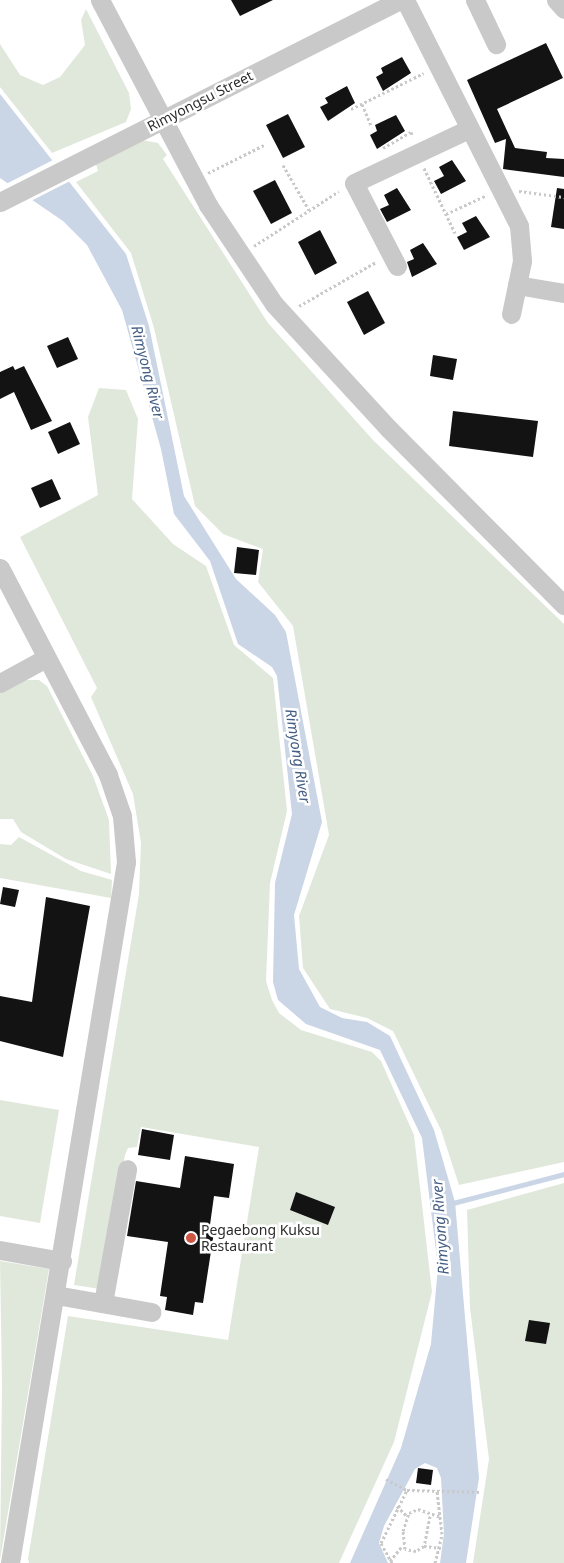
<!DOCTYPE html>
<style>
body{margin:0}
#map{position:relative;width:564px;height:1563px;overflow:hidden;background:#fff;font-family:"Noto Sans",sans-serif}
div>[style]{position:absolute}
.green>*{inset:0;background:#e0e8db}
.water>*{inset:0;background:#cad5e6}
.pier>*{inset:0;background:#fff}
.stream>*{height:5px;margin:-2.5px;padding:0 2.5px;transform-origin:2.5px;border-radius:2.5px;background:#cad5e6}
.building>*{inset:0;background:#131313}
.path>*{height:3px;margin-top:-1.5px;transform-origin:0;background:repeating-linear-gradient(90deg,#c9c9c9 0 2.5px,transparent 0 5px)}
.minor>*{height:19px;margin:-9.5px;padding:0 9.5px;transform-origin:9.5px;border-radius:9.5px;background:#c9c9c9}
.dots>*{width:14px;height:14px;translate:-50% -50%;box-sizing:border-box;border:2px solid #fff;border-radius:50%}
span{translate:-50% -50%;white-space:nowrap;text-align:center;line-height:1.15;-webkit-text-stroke:5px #fff;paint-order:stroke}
.street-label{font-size:14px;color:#2c2c2c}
.poi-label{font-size:14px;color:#2c2c2c}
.left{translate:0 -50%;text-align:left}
.water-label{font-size:15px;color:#455f84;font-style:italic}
</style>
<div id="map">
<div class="green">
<i style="clip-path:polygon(86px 9px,129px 93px,131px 109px,126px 122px,52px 153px,0 87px,0 44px,20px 75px,43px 85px,60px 77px,85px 45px,81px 20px)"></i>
<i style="clip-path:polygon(142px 140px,158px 143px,167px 155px,163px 159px,268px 323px,373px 440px,564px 624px,564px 1162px,459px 1185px,441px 1130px,393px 1031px,367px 1018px,330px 1009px,303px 968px,299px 916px,329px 835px,293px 626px,258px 582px,263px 549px,223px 534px,195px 506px,154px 328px,131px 253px,76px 182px,98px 171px,96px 164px)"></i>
<i style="clip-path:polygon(99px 388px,126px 390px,138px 419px,132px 499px,173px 544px,206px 566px,234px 645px,273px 678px,287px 811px,270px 883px,266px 981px,272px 1000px,279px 1013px,301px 1030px,372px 1052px,381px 1061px,414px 1135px,432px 1292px,394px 1442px,339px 1563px,29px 1563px,28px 1559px,68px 1316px,228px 1340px,259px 1147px,141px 1127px,137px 1147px,128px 1148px,125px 1155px,100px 1289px,74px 1285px,139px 894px,141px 843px,133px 794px,91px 697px,97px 688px,20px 537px,98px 495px,88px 417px)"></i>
<i style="clip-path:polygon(23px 680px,39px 680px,47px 686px,93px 776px,109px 820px,111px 874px,66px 859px,21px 832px,13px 819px,0 819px,0 692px)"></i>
<i style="clip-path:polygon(19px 837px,81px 871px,112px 880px,111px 898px,0 878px,0 844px,11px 845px)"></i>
<i style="clip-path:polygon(0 1100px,59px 1110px,40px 1223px,0 1216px)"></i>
<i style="clip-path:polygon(564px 1183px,564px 1563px,473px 1563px,489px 1459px,470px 1308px,467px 1210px)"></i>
<i style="clip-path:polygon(0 1261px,49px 1269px,0 1560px,2px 1384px)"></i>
</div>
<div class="water">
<i style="clip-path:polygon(0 94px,126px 254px,149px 326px,184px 496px,236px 579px,275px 615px,286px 632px,322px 822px,294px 915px,299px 969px,320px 1007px,342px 1018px,367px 1022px,390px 1036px,434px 1130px,455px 1202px,479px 1478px,466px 1563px,440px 1563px,444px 1534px,441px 1478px,437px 1468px,425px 1463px,415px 1469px,384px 1526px,379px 1543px,388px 1563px,350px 1563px,401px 1448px,431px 1344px,438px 1267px,422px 1138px,380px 1050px,306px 1024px,278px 1000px,273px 982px,275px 883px,292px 814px,277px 676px,272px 667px,238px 644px,210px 561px,174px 514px,161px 449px,122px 310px,87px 245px,63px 221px,0 178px)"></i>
</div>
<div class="pier">
<i style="clip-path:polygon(55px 159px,72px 180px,27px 203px,4px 185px)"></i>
</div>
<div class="stream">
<i style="left:449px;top:1204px;width:119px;rotate:-14.6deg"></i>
</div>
<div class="building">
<i style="clip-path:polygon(231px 0,273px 0,240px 16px)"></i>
<i style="clip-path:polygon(546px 43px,563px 78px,497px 109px,515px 148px,547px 152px,546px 158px,564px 159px,564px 177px,503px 169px,506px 139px,495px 143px,467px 80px)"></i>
<i style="clip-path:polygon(402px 57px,411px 73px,383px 91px,376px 77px,383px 73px,381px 68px)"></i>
<i style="clip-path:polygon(347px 86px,355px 103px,328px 121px,320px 107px,328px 103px,325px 98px)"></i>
<i style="clip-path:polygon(288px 114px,305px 147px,283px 158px,266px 125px)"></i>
<i style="clip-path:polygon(396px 115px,405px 131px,377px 149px,370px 135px,377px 131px,375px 125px)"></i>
<i style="clip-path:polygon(452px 160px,466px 181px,441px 194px,434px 181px,444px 176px,439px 167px)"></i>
<i style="clip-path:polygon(275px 180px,292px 213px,271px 224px,253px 191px)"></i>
<i style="clip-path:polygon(397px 188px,411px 210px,387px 222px,380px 209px,389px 205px,384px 195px)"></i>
<i style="clip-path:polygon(557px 188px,564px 189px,564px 229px,551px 227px)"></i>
<i style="clip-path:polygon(476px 216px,490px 237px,464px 250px,457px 237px,467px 232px,462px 223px)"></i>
<i style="clip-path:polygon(320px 230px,337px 263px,315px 275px,298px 242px)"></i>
<i style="clip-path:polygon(423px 243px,437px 264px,412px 277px,407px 262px,414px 259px,410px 250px)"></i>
<i style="clip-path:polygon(368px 291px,385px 323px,364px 335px,347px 302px)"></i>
<i style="clip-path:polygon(68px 337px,78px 359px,57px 368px,47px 346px)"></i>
<i style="clip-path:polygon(433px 355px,457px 359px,453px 380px,430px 376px)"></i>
<i style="clip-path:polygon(13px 366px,15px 370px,24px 366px,52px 421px,31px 430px,14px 392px,0 399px,0 372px)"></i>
<i style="clip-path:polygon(453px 411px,538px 421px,533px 457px,449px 446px)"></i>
<i style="clip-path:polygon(70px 422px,80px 444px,58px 454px,48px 432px)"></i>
<i style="clip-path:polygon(52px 479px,61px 499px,40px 508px,31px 488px)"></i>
<i style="clip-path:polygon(237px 547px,259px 550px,256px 575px,234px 573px)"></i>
<i style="clip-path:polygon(3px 887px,19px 890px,15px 907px,0 904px)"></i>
<i style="clip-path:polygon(46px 897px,90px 906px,63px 1057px,0 1041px,0 996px,32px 1002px)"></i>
<i style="clip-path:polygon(142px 1129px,174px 1135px,170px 1160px,138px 1155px)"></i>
<i style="clip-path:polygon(185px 1156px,234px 1164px,229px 1198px,214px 1196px,209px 1232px,214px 1232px,203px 1303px,195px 1302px,193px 1315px,165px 1310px,167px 1297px,160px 1296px,168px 1242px,127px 1236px,136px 1181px,180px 1188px)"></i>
<i style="clip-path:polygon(296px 1192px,335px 1207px,328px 1225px,290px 1210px)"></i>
<i style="clip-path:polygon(529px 1320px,550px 1323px,546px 1344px,525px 1341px)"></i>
<i style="clip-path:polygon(418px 1468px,433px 1470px,431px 1485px,416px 1483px)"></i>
</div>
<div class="path">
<i style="left:362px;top:104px;width:25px;rotate:67deg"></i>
<i style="left:351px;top:109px;width:81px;rotate:-26.3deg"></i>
<i style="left:383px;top:148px;width:32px;rotate:-30deg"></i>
<i style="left:411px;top:132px;width:5px;rotate:68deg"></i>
<i style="left:283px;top:165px;width:52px;rotate:60deg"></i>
<i style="left:424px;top:168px;width:72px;rotate:64.5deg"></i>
<i style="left:208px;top:173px;width:65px;rotate:-26.6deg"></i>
<i style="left:519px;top:191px;width:45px;rotate:7.6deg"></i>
<i style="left:446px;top:214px;width:45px;rotate:-24.9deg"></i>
<i style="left:254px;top:246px;width:101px;rotate:-32.9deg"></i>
<i style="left:299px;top:306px;width:89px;rotate:-29.7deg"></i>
<i style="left:386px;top:1479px;width:24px;rotate:28deg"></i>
<i style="left:407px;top:1490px;width:75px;rotate:1.5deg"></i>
<i style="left:397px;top:1506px;width:14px;rotate:45deg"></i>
<i style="left:430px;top:1516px;width:31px;rotate:101deg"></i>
<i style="left:424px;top:1546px;width:9px;rotate:148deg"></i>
<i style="left:416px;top:1551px;width:11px;rotate:-170deg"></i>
<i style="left:405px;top:1549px;width:18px;rotate:-96deg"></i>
<i style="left:403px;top:1531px;width:19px;rotate:-72deg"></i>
<i style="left:409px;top:1513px;width:10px;rotate:-24deg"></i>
<i style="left:418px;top:1509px;width:24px;rotate:19deg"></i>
<i style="left:424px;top:1546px;width:17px;rotate:7deg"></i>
<i style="left:390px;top:1561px;width:19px;rotate:-51deg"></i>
<i style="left:392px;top:1563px;width:23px;rotate:-119deg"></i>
<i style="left:381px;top:1543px;width:59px;rotate:-63.9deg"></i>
<i style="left:435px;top:1563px;width:30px;rotate:-76deg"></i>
<i style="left:442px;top:1534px;width:43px;rotate:-96.6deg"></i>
</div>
<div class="minor">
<i style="left:100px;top:0;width:232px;rotate:62.2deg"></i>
<i style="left:208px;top:205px;width:119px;rotate:56.3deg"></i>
<i style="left:274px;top:304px;width:168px;rotate:47.4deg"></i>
<i style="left:388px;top:428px;width:250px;rotate:45.2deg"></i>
<i style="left:405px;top:0;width:253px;rotate:63.2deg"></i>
<i style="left:519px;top:226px;width:35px;rotate:85deg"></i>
<i style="left:522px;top:261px;width:54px;rotate:101.7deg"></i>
<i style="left:475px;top:0;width:49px;rotate:64.5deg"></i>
<i style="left:556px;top:0;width:12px;rotate:48deg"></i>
<i style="left:0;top:202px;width:448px;rotate:-26.8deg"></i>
<i style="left:397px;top:266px;width:93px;rotate:-117.4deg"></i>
<i style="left:354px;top:183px;width:127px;rotate:-25.2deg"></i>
<i style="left:517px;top:285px;width:48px;rotate:9.7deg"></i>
<i style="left:0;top:568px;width:233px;rotate:62.4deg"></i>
<i style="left:108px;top:775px;width:43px;rotate:71.1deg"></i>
<i style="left:122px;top:816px;width:46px;rotate:85deg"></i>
<i style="left:126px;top:862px;width:711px;rotate:99.4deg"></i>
<i style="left:0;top:683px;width:52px;rotate:-28.5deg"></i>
<i style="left:0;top:1250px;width:63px;rotate:10.1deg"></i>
<i style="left:56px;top:1295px;width:97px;rotate:10.1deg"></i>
<i style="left:103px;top:1303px;width:136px;rotate:-79.8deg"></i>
</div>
<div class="dots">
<i style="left:191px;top:1238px;background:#ce5443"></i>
</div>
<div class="street-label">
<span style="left:200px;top:101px;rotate:-27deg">Rimyongsu Street</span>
</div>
<div class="poi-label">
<span class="left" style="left:201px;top:1238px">Pegaebong Kuksu<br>Restaurant</span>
</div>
<div class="water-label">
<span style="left:148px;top:372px;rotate:76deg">Rimyong River</span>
<span style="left:298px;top:756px;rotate:81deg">Rimyong River</span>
<span style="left:440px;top:1227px;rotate:-94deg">Rimyong River</span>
</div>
</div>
